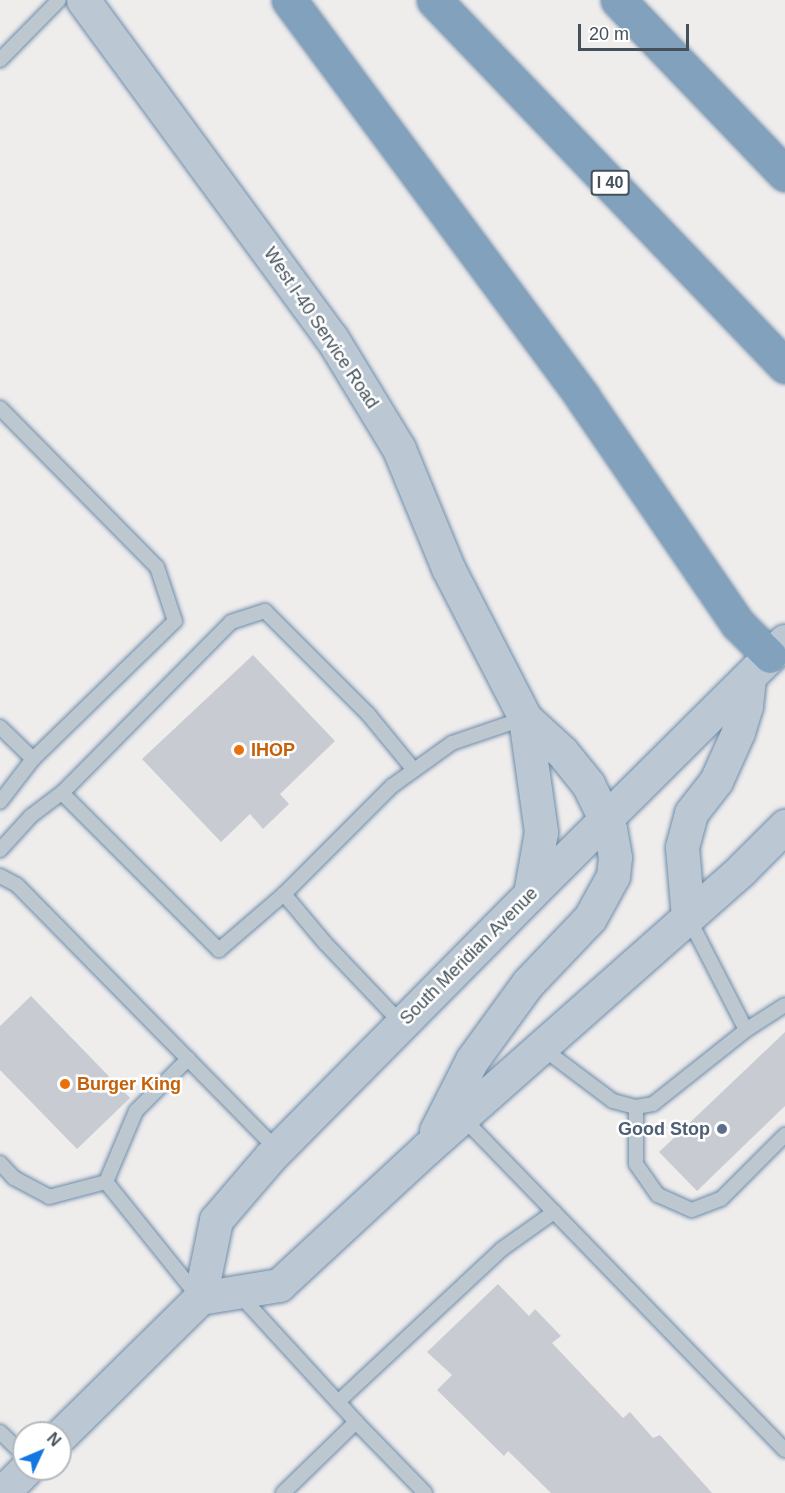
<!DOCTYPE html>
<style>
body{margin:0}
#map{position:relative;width:785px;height:1493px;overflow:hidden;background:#efecec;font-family:Arial,sans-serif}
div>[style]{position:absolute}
.building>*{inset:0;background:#c8cbd1}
.roads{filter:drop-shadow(0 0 2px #6d8ca9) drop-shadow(0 0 2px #6d8ca9)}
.lane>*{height:14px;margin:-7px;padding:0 7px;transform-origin:7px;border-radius:7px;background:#bcc7cf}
.secondary>*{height:33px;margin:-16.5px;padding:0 16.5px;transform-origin:16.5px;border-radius:16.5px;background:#bbc8d4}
.highway>*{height:33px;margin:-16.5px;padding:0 16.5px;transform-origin:16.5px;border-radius:16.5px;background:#81a1bd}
.dots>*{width:16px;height:16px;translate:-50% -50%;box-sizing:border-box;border:3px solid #fff;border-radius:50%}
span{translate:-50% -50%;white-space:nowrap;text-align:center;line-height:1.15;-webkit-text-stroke:5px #fff;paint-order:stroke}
.shield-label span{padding:2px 4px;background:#fff;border:2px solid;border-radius:4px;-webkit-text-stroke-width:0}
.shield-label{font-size:16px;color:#44505a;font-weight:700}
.street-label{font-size:18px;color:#44505a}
.food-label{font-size:18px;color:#c56008;font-weight:700}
.left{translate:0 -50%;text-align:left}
.service-label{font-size:18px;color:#4e5e75;font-weight:700}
.right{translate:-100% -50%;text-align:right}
.north{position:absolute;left:12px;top:1421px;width:60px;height:60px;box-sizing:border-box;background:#fff;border:2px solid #b4b9bd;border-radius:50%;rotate:46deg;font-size:16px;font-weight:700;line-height:24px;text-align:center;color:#44505a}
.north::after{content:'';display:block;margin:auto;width:21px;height:27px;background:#1476e1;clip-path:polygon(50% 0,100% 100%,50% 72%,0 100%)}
.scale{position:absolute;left:578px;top:24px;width:111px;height:27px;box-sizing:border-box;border:3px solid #44505a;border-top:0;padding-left:8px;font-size:18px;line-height:21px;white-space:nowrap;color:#44505a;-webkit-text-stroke:4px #fff;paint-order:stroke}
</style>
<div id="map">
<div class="building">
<i style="clip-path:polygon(253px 655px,335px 741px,280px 794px,289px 804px,263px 829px,250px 814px,221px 842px,142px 759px)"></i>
<i style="clip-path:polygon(31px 996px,130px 1098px,77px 1149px,0 1070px,0 1026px)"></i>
<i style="clip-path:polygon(785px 1032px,785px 1106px,697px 1191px,659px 1152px)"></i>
<i style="clip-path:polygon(498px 1284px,529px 1316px,535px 1309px,561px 1336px,552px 1343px,623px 1418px,630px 1412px,653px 1438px,660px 1435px,712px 1493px,551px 1493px,508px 1451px,504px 1456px,437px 1390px,452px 1375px,427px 1352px)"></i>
</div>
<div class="roads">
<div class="lane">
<i style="left:0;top:60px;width:84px;rotate:-45.5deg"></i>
<i style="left:0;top:408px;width:223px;rotate:45.4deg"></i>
<i style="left:157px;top:567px;width:57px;rotate:71.6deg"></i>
<i style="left:175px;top:621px;width:198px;rotate:135.8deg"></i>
<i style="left:0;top:727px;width:46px;rotate:44.1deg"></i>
<i style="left:33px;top:759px;width:54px;rotate:127.5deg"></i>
<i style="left:0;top:850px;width:46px;rotate:-47.6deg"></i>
<i style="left:31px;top:816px;width:39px;rotate:-37deg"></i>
<i style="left:0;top:876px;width:19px;rotate:28deg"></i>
<i style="left:17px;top:885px;width:371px;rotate:45.5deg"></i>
<i style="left:284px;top:894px;width:86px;rotate:139.3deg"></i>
<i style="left:219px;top:950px;width:222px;rotate:-135deg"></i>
<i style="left:62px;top:793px;width:240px;rotate:-45.3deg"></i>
<i style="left:231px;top:622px;width:36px;rotate:-18deg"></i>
<i style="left:265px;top:611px;width:146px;rotate:45deg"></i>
<i style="left:368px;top:714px;width:72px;rotate:50.6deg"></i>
<i style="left:688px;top:917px;width:127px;rotate:62.8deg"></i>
<i style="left:402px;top:1024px;width:112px;rotate:-133.5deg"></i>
<i style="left:325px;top:943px;width:64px;rotate:-129.9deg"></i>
<i style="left:284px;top:894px;width:153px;rotate:-45deg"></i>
<i style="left:392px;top:786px;width:74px;rotate:-35.6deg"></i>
<i style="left:452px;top:743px;width:77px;rotate:-18.9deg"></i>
<i style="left:541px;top:1047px;width:90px;rotate:36.9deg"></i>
<i style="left:613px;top:1101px;width:24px;rotate:15deg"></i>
<i style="left:636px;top:1107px;width:17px;rotate:-10deg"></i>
<i style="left:653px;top:1104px;width:119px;rotate:-38.5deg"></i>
<i style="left:746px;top:1030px;width:46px;rotate:-32.7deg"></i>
<i style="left:636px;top:1107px;width:57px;rotate:90deg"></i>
<i style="left:636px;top:1164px;width:38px;rotate:55deg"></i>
<i style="left:658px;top:1195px;width:37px;rotate:24deg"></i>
<i style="left:692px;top:1210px;width:31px;rotate:-21deg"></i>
<i style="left:721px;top:1199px;width:91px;rotate:-45deg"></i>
<i style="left:462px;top:1117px;width:464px;rotate:45.9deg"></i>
<i style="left:0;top:1163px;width:21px;rotate:47deg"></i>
<i style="left:14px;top:1178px;width:40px;rotate:28deg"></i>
<i style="left:49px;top:1197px;width:59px;rotate:-14.7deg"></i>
<i style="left:106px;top:1182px;width:77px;rotate:-67.1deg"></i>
<i style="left:136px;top:1111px;width:74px;rotate:-45deg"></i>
<i style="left:106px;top:1182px;width:145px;rotate:51.2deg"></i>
<i style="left:238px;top:1293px;width:175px;rotate:47.5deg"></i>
<i style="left:356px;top:1422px;width:102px;rotate:135.8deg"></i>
<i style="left:338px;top:1402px;width:224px;rotate:-43deg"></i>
<i style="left:502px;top:1249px;width:64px;rotate:-35.4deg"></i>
<i style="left:356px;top:1422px;width:99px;rotate:45.8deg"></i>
<i style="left:0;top:1432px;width:33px;rotate:44deg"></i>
</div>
<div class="secondary">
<i style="left:83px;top:0;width:418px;rotate:53.7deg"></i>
<i style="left:331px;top:337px;width:131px;rotate:58.7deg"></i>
<i style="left:399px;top:449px;width:129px;rotate:67.6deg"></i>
<i style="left:448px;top:568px;width:169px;rotate:62.8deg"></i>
<i style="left:525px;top:718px;width:115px;rotate:82deg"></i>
<i style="left:541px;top:832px;width:63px;rotate:100.1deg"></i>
<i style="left:688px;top:917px;width:70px;rotate:-94.9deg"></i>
<i style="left:682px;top:847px;width:35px;rotate:-75deg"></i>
<i style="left:691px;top:813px;width:41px;rotate:-52deg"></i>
<i style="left:716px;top:781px;width:54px;rotate:-65.8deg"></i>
<i style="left:738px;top:732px;width:27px;rotate:-73deg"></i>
<i style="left:746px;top:706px;width:29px;rotate:-84deg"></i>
<i style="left:436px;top:1131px;width:80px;rotate:-63.1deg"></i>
<i style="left:472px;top:1060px;width:95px;rotate:-54deg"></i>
<i style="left:528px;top:983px;width:90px;rotate:-46.4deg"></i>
<i style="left:590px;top:918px;width:48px;rotate:-61.3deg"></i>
<i style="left:613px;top:876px;width:19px;rotate:-84deg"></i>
<i style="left:615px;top:857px;width:28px;rotate:-100deg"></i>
<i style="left:610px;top:829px;width:50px;rotate:-116.1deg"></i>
<i style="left:588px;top:784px;width:41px;rotate:-129.1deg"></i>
<i style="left:562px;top:752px;width:50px;rotate:-137.4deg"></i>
<i style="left:200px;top:1298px;width:80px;rotate:-9.3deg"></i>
<i style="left:279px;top:1285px;width:202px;rotate:-42.8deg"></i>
<i style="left:427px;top:1148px;width:421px;rotate:-41.5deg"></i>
<i style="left:742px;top:869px;width:61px;rotate:-45deg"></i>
<i style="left:60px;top:1436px;width:197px;rotate:-44.6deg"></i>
<i style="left:200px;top:1298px;width:80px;rotate:-78.4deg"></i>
<i style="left:216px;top:1220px;width:83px;rotate:-49.4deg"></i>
<i style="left:270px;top:1157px;width:370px;rotate:-45.3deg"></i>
<i style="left:530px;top:894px;width:359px;rotate:-44.8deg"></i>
<i style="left:2px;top:1493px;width:34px;rotate:-45deg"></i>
</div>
<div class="highway">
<i style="left:289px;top:0;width:495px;rotate:53.5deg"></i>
<i style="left:583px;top:398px;width:274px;rotate:55.6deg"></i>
<i style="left:738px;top:624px;width:45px;rotate:45deg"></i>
<i style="left:434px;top:0;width:507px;rotate:46.2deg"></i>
<i style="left:618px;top:0;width:241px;rotate:46.2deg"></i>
</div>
</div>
<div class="dots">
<i style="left:239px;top:750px;background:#e8710a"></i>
<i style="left:65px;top:1084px;background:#e8710a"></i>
<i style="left:722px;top:1129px;background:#5c6f8a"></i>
</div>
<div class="shield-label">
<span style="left:610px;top:183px">I 40</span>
</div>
<div class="street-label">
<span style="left:321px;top:328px;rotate:56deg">West I-40 Service Road</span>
<span style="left:469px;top:956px;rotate:-45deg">South Meridian Avenue</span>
</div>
<div class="food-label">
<span class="left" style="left:251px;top:750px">IHOP</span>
<span class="left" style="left:77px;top:1084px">Burger King</span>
</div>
<div class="service-label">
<span class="right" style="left:710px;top:1129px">Good Stop</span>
</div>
<div class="north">N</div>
<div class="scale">20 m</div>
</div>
